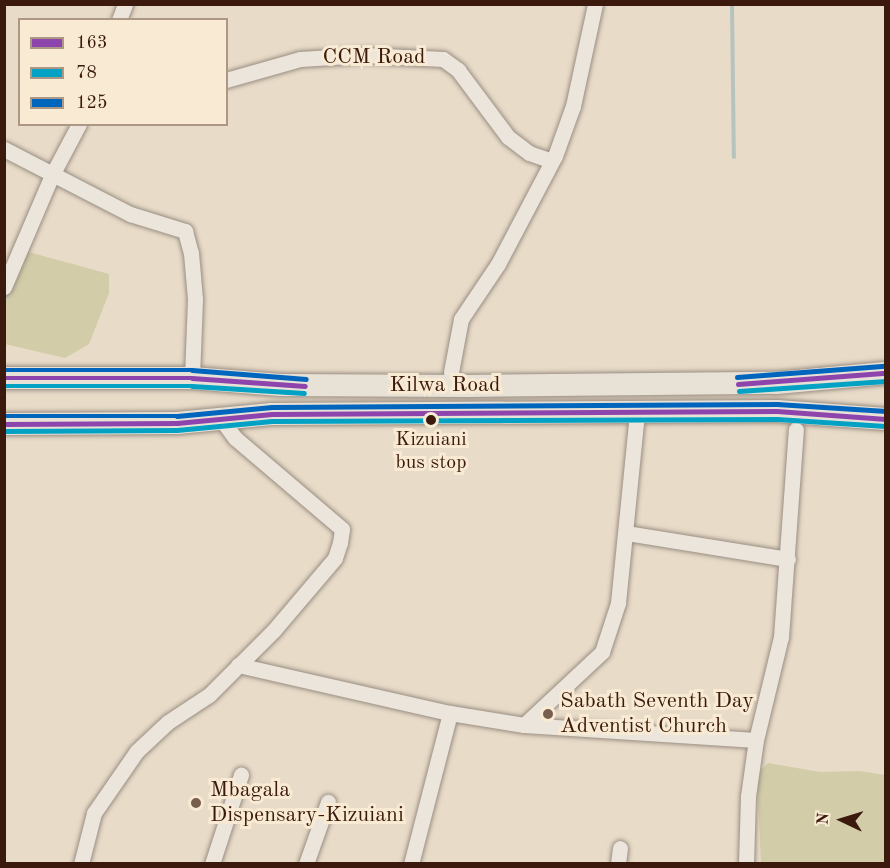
<!DOCTYPE html>
<style>
body{margin:0}
#map{position:relative;width:890px;height:868px;overflow:hidden;background:#e8dbc8;font-family:"Old Standard TT",serif}
div>[style]{position:absolute}
.green>*{inset:0;background:#d2cca8}
.stream>*{height:4px;margin:-2px;padding:0 2px;transform-origin:2px;border-radius:2px;background:#b6c3bf}
.roads{filter:drop-shadow(0 0 2px #9a8e82) drop-shadow(0 0 2px #9a8e82)}
.minor>*{height:15px;margin:-7.5px;padding:0 7.5px;transform-origin:7.5px;border-radius:7.5px;background:#ebe5dc}
.highway>*{height:22px;margin:-11px;padding:0 11px;transform-origin:11px;border-radius:11px;background:#e8e1d6}
.bus-1>*{height:4.5px;margin:-2.25px;padding:0 2.25px;transform-origin:2.25px;border-radius:2.25px;background:#8e44ad}
.bus-2>*{height:4.5px;margin:-2.25px;padding:0 2.25px;transform-origin:2.25px;border-radius:2.25px;background:#03a2c4}
.bus-3>*{height:4.5px;margin:-2.25px;padding:0 2.25px;transform-origin:2.25px;border-radius:2.25px;background:#0065bd}
.dots>*{width:16px;height:16px;translate:-50% -50%;box-sizing:border-box;border:3px solid #f8ead3;border-radius:50%}
span{translate:-50% -50%;white-space:nowrap;text-align:center;line-height:1.15;-webkit-text-stroke:6px #f8ead3;paint-order:stroke}
.bus-label{font-size:20px;color:#3b1a0d}
.street-label{font-size:22px;color:#3b1a0d}
.poi-label{font-size:22px;color:#3b1a0d}
.left{translate:0 -50%;text-align:left}
.frame{position:absolute;inset:0;border:6px solid #3b1a0d;pointer-events:none}
.legend{position:absolute;left:18px;top:18px;width:210px;height:108px;box-sizing:border-box;background:#f8ead3;border:2px solid #ac9784;margin:0;padding:8px 10px;list-style:none;font-size:18px;color:#3b1a0d}
.legend li{display:flex;align-items:center;gap:12px;height:30px}
.legend b{width:30px;border:2px solid #ac9784}
.north{position:absolute;left:812px;top:790px;width:60px;height:60px;-webkit-text-stroke:4px #f8ead3;paint-order:stroke;rotate:274deg;font-size:16px;font-weight:700;line-height:24px;text-align:center;color:#3b1a0d}
.north::after{content:'';display:block;margin:auto;width:21px;height:27px;background:#3b1a0d;clip-path:polygon(50% 0,100% 100%,50% 72%,0 100%)}
</style>
<div id="map">
<div class="green">
<i style="clip-path:polygon(25px 251px,109px 274px,109px 293px,89px 344px,65px 358px,5px 344px,4px 306px)"></i>
<i style="clip-path:polygon(768px 763px,820px 772px,860px 771px,885px 775px,885px 863px,761px 862px,757px 774px)"></i>
</div>
<div class="stream">
<i style="left:732px;top:4px;width:153px;rotate:89.3deg"></i>
<i style="left:4px;top:300px;width:11px;rotate:-63deg"></i>
</div>
<div class="roads">
<div class="minor">
<i style="left:119px;top:20px;width:17px;rotate:-69deg"></i>
<i style="left:226px;top:80px;width:77px;rotate:-15.8deg"></i>
<i style="left:300px;top:59px;width:65px;rotate:-3.5deg"></i>
<i style="left:365px;top:55px;width:78px;rotate:2.9deg"></i>
<i style="left:443px;top:59px;width:19px;rotate:36deg"></i>
<i style="left:458px;top:70px;width:84px;rotate:53.3deg"></i>
<i style="left:508px;top:137px;width:26px;rotate:37deg"></i>
<i style="left:529px;top:153px;width:24px;rotate:19deg"></i>
<i style="left:4px;top:149px;width:142px;rotate:27.3deg"></i>
<i style="left:130px;top:214px;width:58px;rotate:17.2deg"></i>
<i style="left:185px;top:231px;width:23px;rotate:75deg"></i>
<i style="left:191px;top:253px;width:46px;rotate:85deg"></i>
<i style="left:195px;top:299px;width:79px;rotate:92.2deg"></i>
<i style="left:4px;top:287px;width:122px;rotate:-66.8deg"></i>
<i style="left:52px;top:175px;width:58px;rotate:-62.1deg"></i>
<i style="left:451px;top:372px;width:54px;rotate:-79.3deg"></i>
<i style="left:461px;top:319px;width:66px;rotate:-56.1deg"></i>
<i style="left:498px;top:264px;width:122px;rotate:-62.2deg"></i>
<i style="left:555px;top:156px;width:53px;rotate:-70.2deg"></i>
<i style="left:573px;top:106px;width:104px;rotate:-77.8deg"></i>
<i style="left:627px;top:533px;width:163px;rotate:9.2deg"></i>
<i style="left:238px;top:665px;width:217px;rotate:12.8deg"></i>
<i style="left:450px;top:713px;width:75px;rotate:9.2deg"></i>
<i style="left:524px;top:725px;width:232px;rotate:3.7deg"></i>
<i style="left:524px;top:725px;width:107px;rotate:-43.1deg"></i>
<i style="left:602px;top:652px;width:52px;rotate:-71.9deg"></i>
<i style="left:618px;top:603px;width:192px;rotate:-84.3deg"></i>
<i style="left:81px;top:864px;width:53px;rotate:-75.7deg"></i>
<i style="left:94px;top:813px;width:75px;rotate:-55.3deg"></i>
<i style="left:137px;top:751px;width:42px;rotate:-43.1deg"></i>
<i style="left:168px;top:722px;width:49px;rotate:-33.4deg"></i>
<i style="left:209px;top:695px;width:92px;rotate:-45deg"></i>
<i style="left:274px;top:630px;width:94px;rotate:-49.7deg"></i>
<i style="left:335px;top:558px;width:16px;rotate:-72deg"></i>
<i style="left:340px;top:543px;width:14px;rotate:-82deg"></i>
<i style="left:342px;top:529px;width:140px;rotate:-139.6deg"></i>
<i style="left:235px;top:438px;width:24px;rotate:-126deg"></i>
<i style="left:212px;top:864px;width:94px;rotate:-72deg"></i>
<i style="left:306px;top:864px;width:66px;rotate:-70.5deg"></i>
<i style="left:411px;top:864px;width:156px;rotate:-75.5deg"></i>
<i style="left:618px;top:864px;width:16px;rotate:-83deg"></i>
<i style="left:746px;top:864px;width:68px;rotate:-88.3deg"></i>
<i style="left:748px;top:796px;width:57px;rotate:-81.9deg"></i>
<i style="left:756px;top:740px;width:106px;rotate:-76.4deg"></i>
<i style="left:781px;top:637px;width:208px;rotate:-85.9deg"></i>
</div>
<div class="highway">
<i style="left:4px;top:378px;width:188px"></i>
<i style="left:192px;top:378px;width:89px;rotate:4.5deg"></i>
<i style="left:281px;top:385px;width:186px;rotate:0.3deg"></i>
<i style="left:467px;top:386px;width:309px;rotate:-0.6deg"></i>
<i style="left:776px;top:383px;width:110px;rotate:-5.2deg"></i>
<i style="left:4px;top:424px;width:173px;rotate:-0.3deg"></i>
<i style="left:177px;top:423px;width:95px;rotate:-5.4deg"></i>
<i style="left:272px;top:414px;width:505px;rotate:-0.34deg"></i>
<i style="left:777px;top:411px;width:109px;rotate:4.2deg"></i>
</div>
</div>
<div class="bus-1">
<i style="left:4px;top:378px;width:188px"></i>
<i style="left:192px;top:378px;width:113px;rotate:4deg"></i>
<i style="left:738px;top:384px;width:148px;rotate:-4.3deg"></i>
<i style="left:4px;top:424px;width:173px;rotate:-0.3deg"></i>
<i style="left:177px;top:423px;width:95px;rotate:-5.4deg"></i>
<i style="left:272px;top:414px;width:505px;rotate:-0.34deg"></i>
<i style="left:777px;top:411px;width:109px;rotate:4.2deg"></i>
</div>
<div class="bus-2">
<i style="left:4px;top:386px;width:188px"></i>
<i style="left:192px;top:386px;width:112px;rotate:3.6deg"></i>
<i style="left:739px;top:391px;width:147px;rotate:-3.9deg"></i>
<i style="left:4px;top:431px;width:173px;rotate:-0.3deg"></i>
<i style="left:177px;top:430px;width:95px;rotate:-5.4deg"></i>
<i style="left:272px;top:421px;width:505px;rotate:-0.23deg"></i>
<i style="left:777px;top:419px;width:108px;rotate:3.7deg"></i>
</div>
<div class="bus-3">
<i style="left:4px;top:370px;width:188px"></i>
<i style="left:192px;top:370px;width:114px;rotate:4.5deg"></i>
<i style="left:737px;top:377px;width:148px;rotate:-4.3deg"></i>
<i style="left:4px;top:416px;width:173px"></i>
<i style="left:177px;top:416px;width:95px;rotate:-5.4deg"></i>
<i style="left:272px;top:407px;width:505px;rotate:-0.34deg"></i>
<i style="left:777px;top:404px;width:109px;rotate:3.7deg"></i>
</div>
<div class="dots">
<i style="left:431px;top:420px;background:#3b1a0d"></i>
<i style="left:548px;top:714px;background:#785e4e"></i>
<i style="left:196px;top:803px;background:#785e4e"></i>
</div>
<div class="bus-label">
<span style="left:431px;top:452px">Kizuiani<br>bus stop</span>
</div>
<div class="street-label">
<span style="left:374px;top:58px">CCM Road</span>
<span style="left:445px;top:386px">Kilwa Road</span>
</div>
<div class="poi-label">
<span class="left" style="left:560px;top:714px">Sabath Seventh Day<br>Adventist Church</span>
<span class="left" style="left:210px;top:803px">Mbagala<br>Dispensary-Kizuiani</span>
</div>
<div class="frame"></div>
<ul class="legend">
<li><b style="height:8px;background:#8e44ad"></b>163</li>
<li><b style="height:8px;background:#03a2c4"></b>78</li>
<li><b style="height:8px;background:#0065bd"></b>125</li>
</ul>
<div class="north">N</div>
</div>
